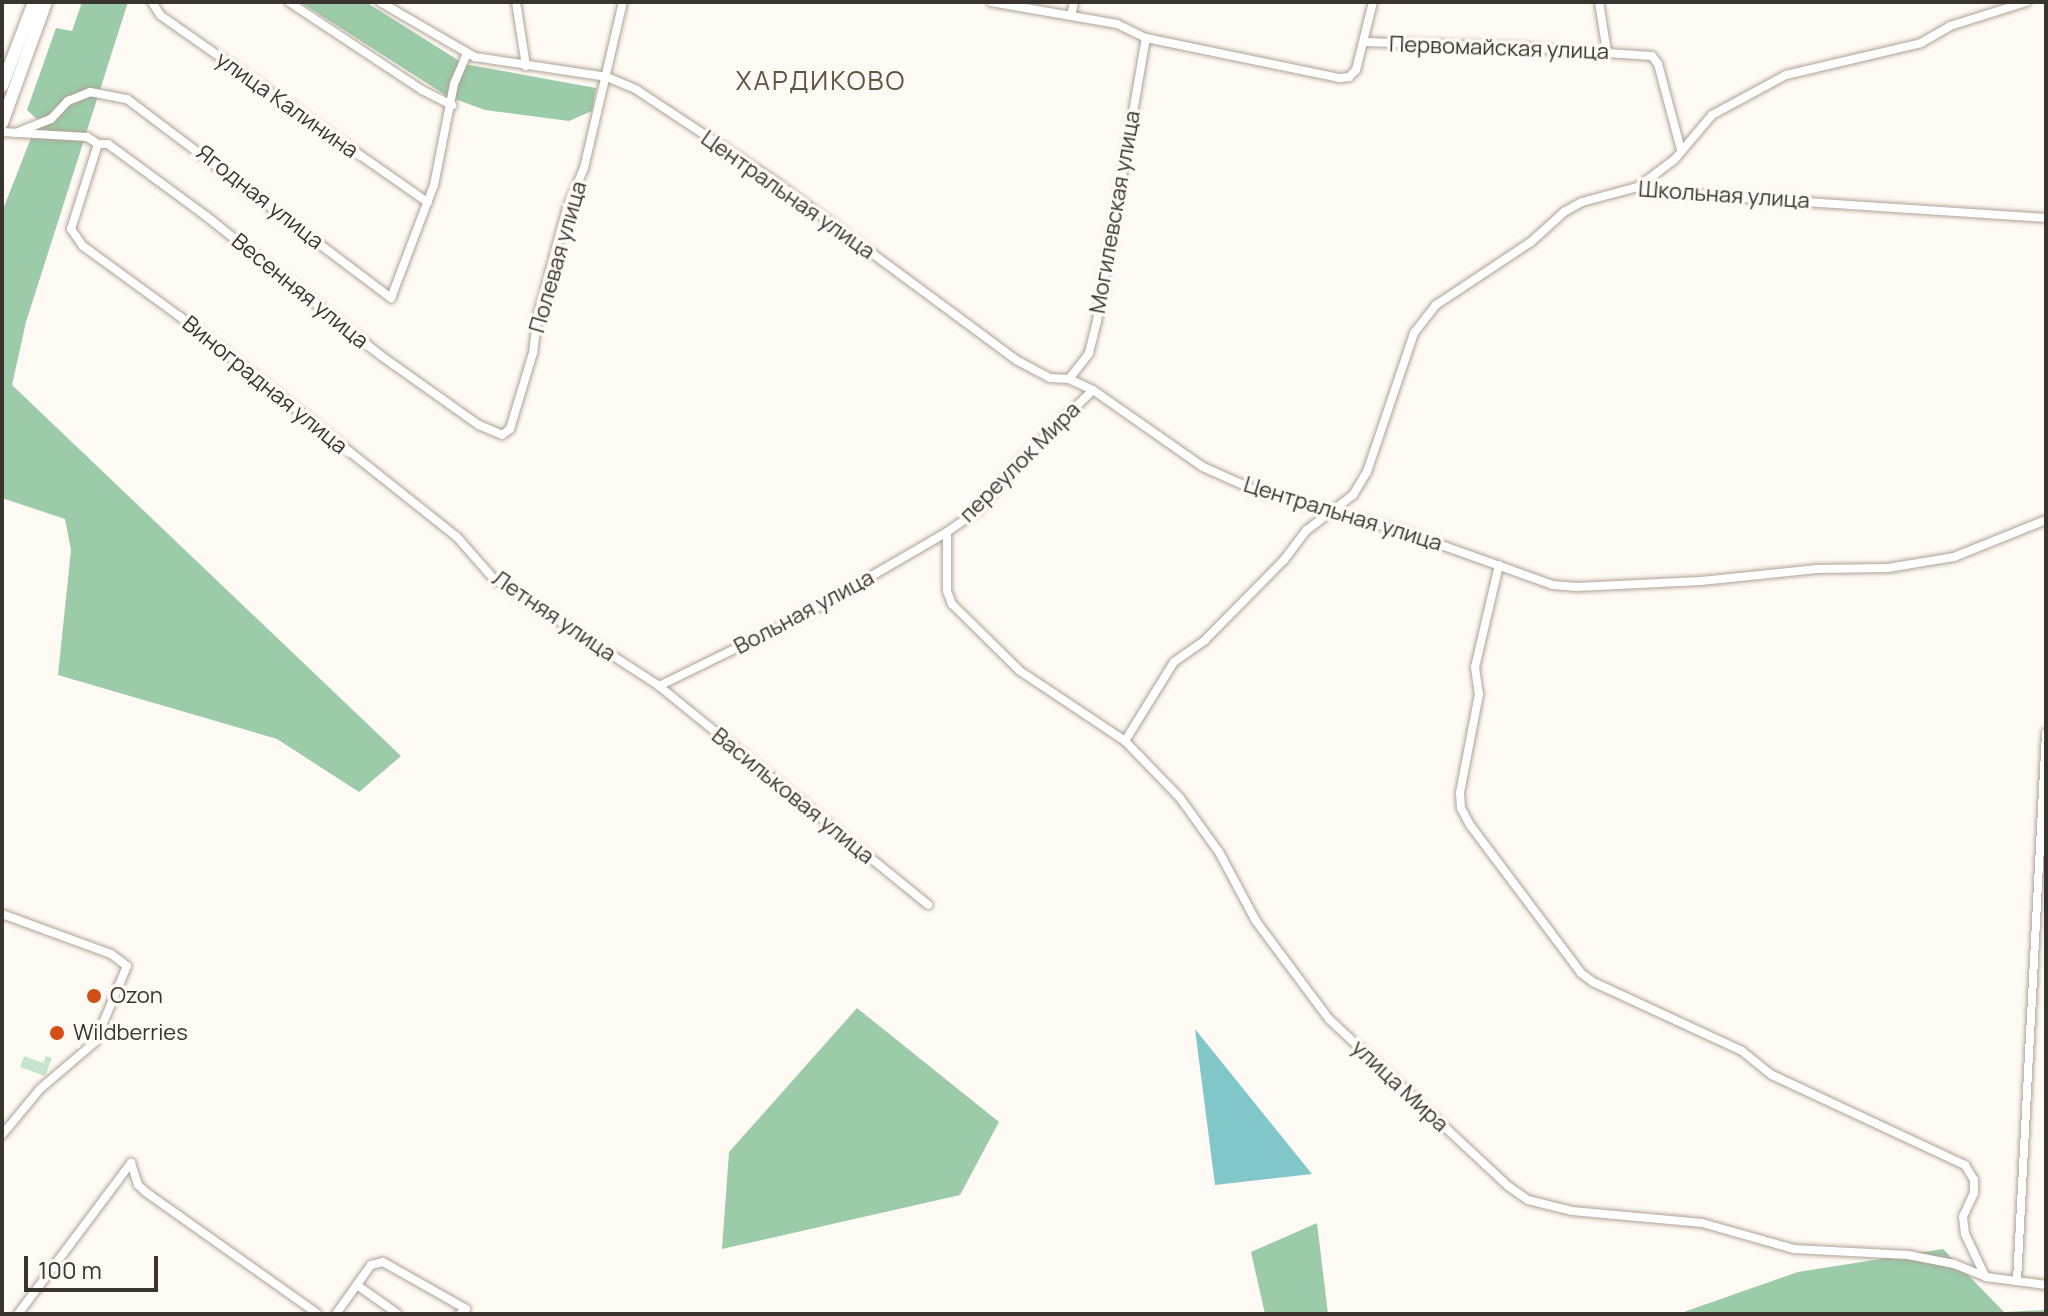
<!DOCTYPE html>
<meta charset="utf-8">
<style>
body{margin:0}
#map{position:relative;width:2048px;height:1316px;overflow:hidden;background:#fffaf4;font-family:Manrope,sans-serif}
div>[style]{position:absolute}
.green>*{inset:0;background:#c5e5cd}
.forest>*{inset:0;background:#9bcba8}
.water>*{inset:0;background:#81c7c9}
.roads{filter:drop-shadow(0 0 2px #aea394) drop-shadow(0 0 2px #aea394)}
.street>*{height:8px;margin:-4px;padding:0 4px;transform-origin:4px;border-radius:4px;background:#fff}
.primary>*{height:12px;margin:-6px;padding:0 6px;transform-origin:6px;border-radius:6px;background:#fff}
.dots>*{width:22px;height:22px;translate:-50% -50%;box-sizing:border-box;border:4px solid #fffaf4;border-radius:50%}
span{translate:-50% -50%;white-space:nowrap;text-align:center;line-height:1.15;-webkit-text-stroke:7px #fffaf4;paint-order:stroke}
.street-label{font-size:22px;color:#39342e}
.poi-label{font-size:22px;color:#39342e}
.left{translate:0 -50%;text-align:left}
.quarter-label{font-size:26px;color:#5e5547;letter-spacing:2px}
.frame{position:absolute;inset:0;border:4px solid #39342e;pointer-events:none}
.scale{position:absolute;left:24px;top:1256px;width:134px;height:36px;box-sizing:border-box;border:4px solid #39342e;border-top:0;padding-left:10px;font-size:24px;line-height:28px;white-space:nowrap;color:#39342e;-webkit-text-stroke:6px #fffaf4;paint-order:stroke}
</style>
<div id="map">
<div class="green">
<i style="clip-path:polygon(24px 1056px,43px 1063px,46px 1056px,52px 1058px,45px 1076px,20px 1067px)"></i>
</div>
<div class="forest">
<i style="clip-path:polygon(82px 2px,128px 2px,26px 322px,12px 385px,401px 756px,359px 792px,277px 739px,58px 675px,71px 550px,65px 519px,2px 498px,2px 212px,38px 120px,27px 110px,56px 28px,72px 31px)"></i>
<i style="clip-path:polygon(300px 2px,366px 2px,464px 64px,596px 88px,592px 111px,569px 121px,485px 110px,447px 96px)"></i>
<i style="clip-path:polygon(857px 1008px,999px 1122px,960px 1195px,722px 1249px,729px 1152px)"></i>
<i style="clip-path:polygon(1317px 1223px,1328px 1314px,1265px 1314px,1251px 1252px)"></i>
<i style="clip-path:polygon(1943px 1249px,2004px 1312px,2046px 1310px,2046px 1314px,1678px 1314px,1798px 1272px)"></i>
</div>
<div class="water">
<i style="clip-path:polygon(1195px 1029px,1312px 1174px,1215px 1185px)"></i>
</div>
<div class="roads">
<div class="street">
<i style="left:152px;top:2px;width:15px;rotate:58deg"></i>
<i style="left:160px;top:15px;width:327px;rotate:35deg"></i>
<i style="left:289px;top:2px;width:159px;rotate:33.5deg"></i>
<i style="left:422px;top:90px;width:34px;rotate:27deg"></i>
<i style="left:380px;top:2px;width:110px;rotate:30.1deg"></i>
<i style="left:475px;top:57px;width:134px;rotate:8.6deg"></i>
<i style="left:607px;top:77px;width:33px;rotate:23deg"></i>
<i style="left:637px;top:90px;width:163px;rotate:33.5deg"></i>
<i style="left:773px;top:180px;width:302px;rotate:36.5deg"></i>
<i style="left:1016px;top:360px;width:38px;rotate:28deg"></i>
<i style="left:1050px;top:378px;width:19px;rotate:3deg"></i>
<i style="left:1069px;top:379px;width:26px;rotate:25deg"></i>
<i style="left:1093px;top:390px;width:134px;rotate:35deg"></i>
<i style="left:1203px;top:467px;width:59px;rotate:24deg"></i>
<i style="left:1257px;top:491px;width:154px;rotate:15.5deg"></i>
<i style="left:1405px;top:532px;width:157px;rotate:19.7deg"></i>
<i style="left:1553px;top:585px;width:24px;rotate:5deg"></i>
<i style="left:1577px;top:587px;width:124px;rotate:-2.8deg"></i>
<i style="left:1701px;top:581px;width:117px;rotate:-5.9deg"></i>
<i style="left:1817px;top:569px;width:71px;rotate:-0.8deg"></i>
<i style="left:1888px;top:568px;width:67px;rotate:-9.5deg"></i>
<i style="left:1954px;top:557px;width:99px;rotate:-21.9deg"></i>
<i style="left:516px;top:2px;width:65px;rotate:81.1deg"></i>
<i style="left:991px;top:2px;width:128px;rotate:9.9deg"></i>
<i style="left:1117px;top:24px;width:32px;rotate:26deg"></i>
<i style="left:1146px;top:38px;width:198px;rotate:11.7deg"></i>
<i style="left:1340px;top:78px;width:9px;rotate:-6deg"></i>
<i style="left:1349px;top:77px;width:10px;rotate:-45deg"></i>
<i style="left:1356px;top:70px;width:70px;rotate:-76deg"></i>
<i style="left:1599px;top:2px;width:51px;rotate:80.9deg"></i>
<i style="left:1071px;top:16px;width:14px;rotate:-78deg"></i>
<i style="left:1365px;top:42px;width:151px;rotate:1.9deg"></i>
<i style="left:1516px;top:47px;width:136px;rotate:3.8deg"></i>
<i style="left:1652px;top:56px;width:10px;rotate:53deg"></i>
<i style="left:1658px;top:64px;width:89px;rotate:75deg"></i>
<i style="left:2px;top:132px;width:85px;rotate:3.4deg"></i>
<i style="left:87px;top:137px;width:13px;rotate:32deg"></i>
<i style="left:98px;top:144px;width:10px"></i>
<i style="left:108px;top:144px;width:122px;rotate:36.3deg"></i>
<i style="left:206px;top:216px;width:223px;rotate:38.6deg"></i>
<i style="left:380px;top:355px;width:121px;rotate:35.3deg"></i>
<i style="left:479px;top:425px;width:25px;rotate:23deg"></i>
<i style="left:502px;top:435px;width:10px;rotate:-37deg"></i>
<i style="left:510px;top:429px;width:79px;rotate:-73.2deg"></i>
<i style="left:533px;top:353px;width:35px;rotate:-83deg"></i>
<i style="left:537px;top:318px;width:114px;rotate:-74.7deg"></i>
<i style="left:567px;top:208px;width:43px;rotate:-67deg"></i>
<i style="left:584px;top:168px;width:171px;rotate:-76.8deg"></i>
<i style="left:16px;top:133px;width:38px;rotate:-22deg"></i>
<i style="left:51px;top:119px;width:25px;rotate:-47deg"></i>
<i style="left:68px;top:101px;width:24px;rotate:-22deg"></i>
<i style="left:90px;top:92px;width:38px;rotate:11deg"></i>
<i style="left:127px;top:99px;width:331px;rotate:37deg"></i>
<i style="left:391px;top:298px;width:121px;rotate:-69.2deg"></i>
<i style="left:434px;top:185px;width:103px;rotate:-78.8deg"></i>
<i style="left:454px;top:84px;width:33px;rotate:-67deg"></i>
<i style="left:98px;top:144px;width:89px;rotate:107.6deg"></i>
<i style="left:71px;top:229px;width:21px;rotate:55deg"></i>
<i style="left:83px;top:246px;width:119px;rotate:36.1deg"></i>
<i style="left:179px;top:316px;width:355px;rotate:38.5deg"></i>
<i style="left:457px;top:537px;width:55px;rotate:48.7deg"></i>
<i style="left:493px;top:578px;width:198px;rotate:33deg"></i>
<i style="left:659px;top:686px;width:347px;rotate:39.1deg"></i>
<i style="left:1638px;top:187px;width:46px;rotate:-37.1deg"></i>
<i style="left:1675px;top:159px;width:57px;rotate:-49.9deg"></i>
<i style="left:1712px;top:115px;width:84px;rotate:-28.4deg"></i>
<i style="left:1786px;top:75px;width:139px;rotate:-13.3deg"></i>
<i style="left:1921px;top:43px;width:34px;rotate:-30deg"></i>
<i style="left:1950px;top:26px;width:80px;rotate:-17.5deg"></i>
<i style="left:1069px;top:379px;width:33px;rotate:-52deg"></i>
<i style="left:1089px;top:353px;width:33px;rotate:-76deg"></i>
<i style="left:1097px;top:321px;width:287px;rotate:-80.2deg"></i>
<i style="left:947px;top:532px;width:59px;rotate:90deg"></i>
<i style="left:947px;top:591px;width:14px;rotate:69deg"></i>
<i style="left:952px;top:604px;width:95px;rotate:44.6deg"></i>
<i style="left:1020px;top:671px;width:126px;rotate:33.7deg"></i>
<i style="left:1125px;top:741px;width:79px;rotate:46deg"></i>
<i style="left:1180px;top:798px;width:67px;rotate:54.2deg"></i>
<i style="left:1219px;top:852px;width:78px;rotate:61.8deg"></i>
<i style="left:1256px;top:921px;width:122px;rotate:53.3deg"></i>
<i style="left:1329px;top:1019px;width:245px;rotate:43deg"></i>
<i style="left:1508px;top:1186px;width:24px;rotate:35deg"></i>
<i style="left:1528px;top:1200px;width:45px;rotate:14deg"></i>
<i style="left:1572px;top:1211px;width:131px;rotate:5.3deg"></i>
<i style="left:1702px;top:1223px;width:96px;rotate:15.8deg"></i>
<i style="left:1794px;top:1249px;width:114px;rotate:3deg"></i>
<i style="left:1908px;top:1255px;width:47px;rotate:11.1deg"></i>
<i style="left:1954px;top:1264px;width:35px;rotate:22deg"></i>
<i style="left:1986px;top:1277px;width:61px;rotate:7.6deg"></i>
<i style="left:1499px;top:565px;width:105px;rotate:103.2deg"></i>
<i style="left:1475px;top:667px;width:27px;rotate:82deg"></i>
<i style="left:1479px;top:694px;width:101px;rotate:100.9deg"></i>
<i style="left:1460px;top:793px;width:15px;rotate:86deg"></i>
<i style="left:1461px;top:808px;width:19px;rotate:62deg"></i>
<i style="left:1470px;top:825px;width:185px;rotate:53.1deg"></i>
<i style="left:1581px;top:973px;width:15px;rotate:37deg"></i>
<i style="left:1593px;top:982px;width:164px;rotate:24.8deg"></i>
<i style="left:1742px;top:1051px;width:38px;rotate:39deg"></i>
<i style="left:1772px;top:1075px;width:213px;rotate:25deg"></i>
<i style="left:1965px;top:1165px;width:17px;rotate:59deg"></i>
<i style="left:1974px;top:1180px;width:13px;rotate:90deg"></i>
<i style="left:1974px;top:1193px;width:26px;rotate:115deg"></i>
<i style="left:1963px;top:1217px;width:17px;rotate:83deg"></i>
<i style="left:1965px;top:1234px;width:47px;rotate:64.5deg"></i>
<i style="left:659px;top:686px;width:166px;rotate:-26.1deg"></i>
<i style="left:808px;top:613px;width:161px;rotate:-30.2deg"></i>
<i style="left:947px;top:532px;width:38px;rotate:-35deg"></i>
<i style="left:978px;top:510px;width:63px;rotate:-49.5deg"></i>
<i style="left:1019px;top:462px;width:103px;rotate:-44.2deg"></i>
<i style="left:1125px;top:741px;width:93px;rotate:-58.2deg"></i>
<i style="left:1174px;top:662px;width:38px;rotate:-35deg"></i>
<i style="left:1205px;top:640px;width:112px;rotate:-45.4deg"></i>
<i style="left:1284px;top:560px;width:38px;rotate:-53deg"></i>
<i style="left:1307px;top:530px;width:58px;rotate:-37.3deg"></i>
<i style="left:1353px;top:495px;width:27px;rotate:-59deg"></i>
<i style="left:1367px;top:472px;width:147px;rotate:-71.3deg"></i>
<i style="left:1414px;top:333px;width:36px;rotate:-52deg"></i>
<i style="left:1436px;top:305px;width:114px;rotate:-33.6deg"></i>
<i style="left:1531px;top:242px;width:45px;rotate:-42.3deg"></i>
<i style="left:1564px;top:212px;width:21px;rotate:-29deg"></i>
<i style="left:1582px;top:202px;width:58px;rotate:-15deg"></i>
<i style="left:1638px;top:187px;width:17px;rotate:17deg"></i>
<i style="left:1654px;top:192px;width:393px;rotate:3.8deg"></i>
<i style="left:2px;top:914px;width:116px;rotate:20.2deg"></i>
<i style="left:111px;top:954px;width:20px;rotate:37deg"></i>
<i style="left:127px;top:966px;width:82px;rotate:112.8deg"></i>
<i style="left:95px;top:1042px;width:72px;rotate:139.5deg"></i>
<i style="left:40px;top:1089px;width:60px;rotate:129.6deg"></i>
<i style="left:131px;top:1163px;width:23px;rotate:72deg"></i>
<i style="left:138px;top:1185px;width:12px;rotate:42deg"></i>
<i style="left:147px;top:1193px;width:209px;rotate:35.3deg"></i>
<i style="left:2017px;top:1281px;width:549px;rotate:-86.97deg"></i>
<i style="left:357px;top:1285px;width:50px;rotate:35.3deg"></i>
<i style="left:18px;top:1314px;width:189px;rotate:-53.2deg"></i>
<i style="left:336px;top:1314px;width:60px;rotate:-54.5deg"></i>
<i style="left:371px;top:1265px;width:12px;rotate:-14deg"></i>
<i style="left:383px;top:1262px;width:95px;rotate:29.5deg"></i>
<i style="left:466px;top:1309px;width:8px;rotate:140deg"></i>
</div>
<div class="primary">
<i style="left:2px;top:86px;width:90px;rotate:-69.1deg"></i>
<i style="left:2px;top:123px;width:129px;rotate:-70deg"></i>
</div>
</div>
<div class="dots">
<i style="left:94px;top:996px;background:#d34e13"></i>
<i style="left:57px;top:1033px;background:#d34e13"></i>
</div>
<div class="street-label">
<span style="left:1499px;top:48px;rotate:2deg">Первомайская улица</span>
<span style="left:287px;top:105px;rotate:35deg">улица Калинина</span>
<span style="left:788px;top:195px;rotate:35deg">Центральная улица</span>
<span style="left:1724px;top:195px;rotate:4deg">Школьная улица</span>
<span style="left:260px;top:197px;rotate:38deg">Ягодная улица</span>
<span style="left:1115px;top:212px;rotate:-80deg">Могилевская улица</span>
<span style="left:558px;top:257px;rotate:-74deg">Полевая улица</span>
<span style="left:300px;top:291px;rotate:39deg">Весенняя улица</span>
<span style="left:265px;top:385px;rotate:39deg">Виноградная улица</span>
<span style="left:1020px;top:462px;rotate:-45deg">переулок Мира</span>
<span style="left:1343px;top:514px;rotate:17deg">Центральная улица</span>
<span style="left:804px;top:612px;rotate:-28deg">Вольная улица</span>
<span style="left:554px;top:616px;rotate:34deg">Летняя улица</span>
<span style="left:793px;top:796px;rotate:39deg">Васильковая улица</span>
<span style="left:1400px;top:1086px;rotate:43deg">улица Мира</span>
</div>
<div class="poi-label">
<span class="left" style="left:110px;top:996px">Ozon</span>
<span class="left" style="left:73px;top:1033px">Wildberries</span>
</div>
<div class="quarter-label">
<span style="left:821px;top:81px">ХАРДИКОВО</span>
</div>
<div class="frame"></div>
<div class="scale">100 m</div>
</div>
